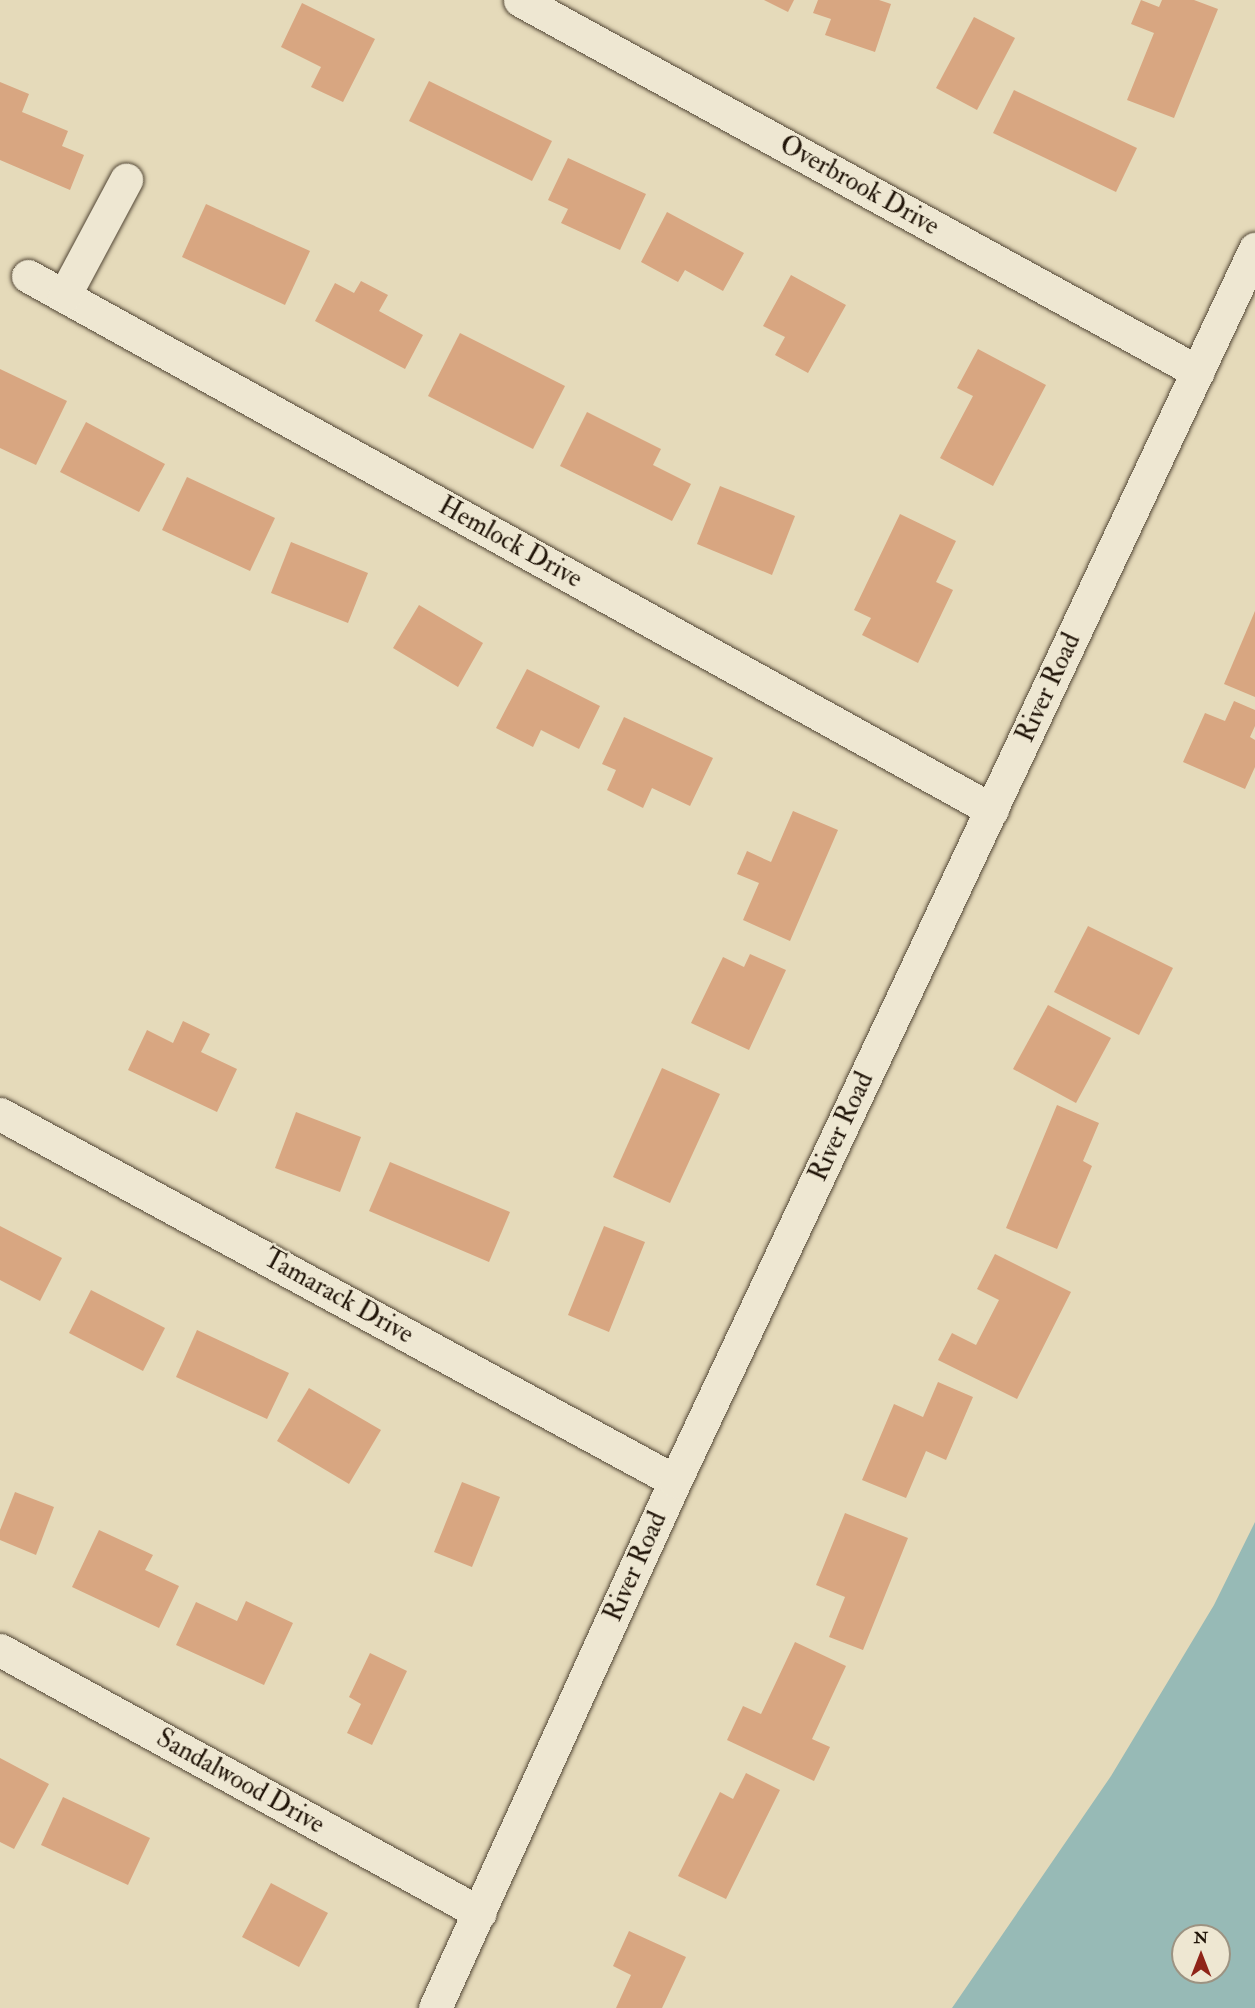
<!DOCTYPE html>
<style>
body{margin:0}
#map{position:relative;width:1255px;height:2008px;overflow:hidden;background:#e5daba;font-family:"IM FELL Double Pica",serif}
div>[style]{position:absolute}
.water>*{inset:0;background:#97bab6}
.building>*{inset:0;background:#d8a681}
.roads{filter:drop-shadow(0 0 2px #524635) drop-shadow(0 0 2px #524635)}
.minor>*{height:33px;margin:-16.5px;padding:0 16.5px;transform-origin:16.5px;border-radius:16.5px;background:#eee7d2}
span{translate:-50% -50%;white-space:nowrap;text-align:center;line-height:1.15;-webkit-text-stroke:4.5px #eee7d2;paint-order:stroke}
.street-label{font-size:26px;color:#211509}
.north{position:absolute;left:1171px;top:1924px;width:60px;height:60px;box-sizing:border-box;background:#eee7d2;border:2px solid #9c9382;border-radius:50%;rotate:0deg;font-size:16px;font-weight:700;line-height:24px;text-align:center;color:#211509}
.north::after{content:'';display:block;margin:auto;width:21px;height:27px;background:#8f2418;clip-path:polygon(50% 0,100% 100%,50% 72%,0 100%)}
</style>
<div id="map">
<div class="water">
<i style="clip-path:polygon(evenodd,1255px 1522px,1255px 2008px,952px 2008px,1111px 1776px,1214px 1605px,1255px 1522px,1183px 1936px,1219px 1936px,1219px 1972px,1183px 1972px,1183px 1936px)"></i>
</div>
<div class="building">
<i style="clip-path:polygon(764px 0,794px 0,788px 12px)"></i>
<i style="clip-path:polygon(818px 0,879px 0,891px 4px,875px 52px,825px 35px,831px 19px,813px 13px)"></i>
<i style="clip-path:polygon(1141px 0,1159px 7px,1162px 0,1194px 0,1218px 9px,1174px 118px,1127px 100px,1154px 33px,1131px 24px)"></i>
<i style="clip-path:polygon(302px 3px,375px 39px,343px 102px,311px 87px,321px 67px,281px 47px)"></i>
<i style="clip-path:polygon(974px 17px,1015px 38px,977px 110px,936px 88px)"></i>
<i style="clip-path:polygon(429px 81px,552px 141px,532px 181px,409px 121px)"></i>
<i style="clip-path:polygon(0 82px,29px 94px,22px 112px,68px 131px,62px 146px,84px 155px,70px 190px,0 160px)"></i>
<i style="clip-path:polygon(1014px 90px,1137px 148px,1116px 192px,993px 133px)"></i>
<i style="clip-path:polygon(568px 158px,646px 194px,620px 250px,561px 223px,568px 209px,548px 200px)"></i>
<i style="clip-path:polygon(206px 204px,310px 251px,285px 305px,182px 257px)"></i>
<i style="clip-path:polygon(667px 212px,744px 253px,723px 291px,685px 270px,678px 282px,641px 262px)"></i>
<i style="clip-path:polygon(791px 275px,846px 305px,808px 373px,775px 355px,785px 337px,763px 326px)"></i>
<i style="clip-path:polygon(361px 281px,388px 295px,379px 311px,423px 335px,405px 369px,315px 321px,335px 283px,354px 293px)"></i>
<i style="clip-path:polygon(460px 333px,565px 386px,533px 449px,428px 396px)"></i>
<i style="clip-path:polygon(978px 349px,1046px 385px,993px 486px,940px 458px,973px 396px,957px 388px)"></i>
<i style="clip-path:polygon(0 369px,67px 401px,36px 465px,0 448px)"></i>
<i style="clip-path:polygon(587px 412px,661px 449px,653px 465px,691px 484px,672px 521px,560px 466px)"></i>
<i style="clip-path:polygon(86px 422px,165px 464px,139px 512px,60px 472px)"></i>
<i style="clip-path:polygon(187px 477px,275px 518px,250px 571px,162px 530px)"></i>
<i style="clip-path:polygon(720px 486px,795px 516px,772px 575px,697px 544px)"></i>
<i style="clip-path:polygon(900px 514px,956px 541px,936px 582px,953px 590px,918px 663px,862px 635px,871px 618px,854px 610px)"></i>
<i style="clip-path:polygon(291px 542px,368px 573px,348px 623px,271px 593px)"></i>
<i style="clip-path:polygon(419px 605px,483px 643px,458px 687px,393px 648px)"></i>
<i style="clip-path:polygon(1255px 611px,1255px 697px,1224px 684px)"></i>
<i style="clip-path:polygon(527px 669px,600px 706px,579px 749px,541px 730px,533px 747px,496px 728px)"></i>
<i style="clip-path:polygon(1234px 701px,1255px 710px,1255px 726px,1250px 737px,1255px 740px,1255px 767px,1245px 789px,1183px 762px,1205px 713px,1225px 721px)"></i>
<i style="clip-path:polygon(624px 717px,713px 758px,690px 806px,652px 788px,643px 808px,607px 790px,616px 770px,602px 764px)"></i>
<i style="clip-path:polygon(793px 811px,838px 830px,790px 941px,743px 920px,759px 883px,737px 874px,747px 851px,771px 862px)"></i>
<i style="clip-path:polygon(1088px 926px,1173px 968px,1139px 1035px,1054px 992px)"></i>
<i style="clip-path:polygon(750px 954px,786px 970px,749px 1050px,691px 1023px,723px 957px,744px 967px)"></i>
<i style="clip-path:polygon(1048px 1005px,1111px 1038px,1076px 1103px,1013px 1069px)"></i>
<i style="clip-path:polygon(183px 1021px,210px 1034px,201px 1052px,237px 1069px,217px 1112px,128px 1070px,147px 1030px,173px 1043px)"></i>
<i style="clip-path:polygon(662px 1068px,720px 1094px,670px 1203px,613px 1177px)"></i>
<i style="clip-path:polygon(1057px 1105px,1099px 1123px,1083px 1161px,1092px 1166px,1057px 1249px,1006px 1228px)"></i>
<i style="clip-path:polygon(296px 1112px,361px 1137px,340px 1192px,275px 1168px)"></i>
<i style="clip-path:polygon(390px 1162px,510px 1212px,489px 1262px,369px 1211px)"></i>
<i style="clip-path:polygon(0 1226px,62px 1258px,40px 1301px,0 1280px)"></i>
<i style="clip-path:polygon(604px 1226px,645px 1242px,609px 1332px,568px 1315px)"></i>
<i style="clip-path:polygon(995px 1254px,1071px 1292px,1017px 1399px,938px 1360px,952px 1333px,976px 1345px,999px 1300px,977px 1289px)"></i>
<i style="clip-path:polygon(91px 1290px,165px 1328px,143px 1371px,69px 1333px)"></i>
<i style="clip-path:polygon(197px 1330px,289px 1373px,267px 1419px,176px 1377px)"></i>
<i style="clip-path:polygon(938px 1382px,973px 1397px,946px 1460px,926px 1451px,906px 1498px,862px 1480px,894px 1404px,923px 1417px)"></i>
<i style="clip-path:polygon(309px 1388px,381px 1430px,349px 1484px,277px 1441px)"></i>
<i style="clip-path:polygon(462px 1482px,500px 1497px,472px 1567px,434px 1552px)"></i>
<i style="clip-path:polygon(15px 1492px,54px 1507px,36px 1555px,0 1540px,0 1530px)"></i>
<i style="clip-path:polygon(845px 1513px,908px 1538px,863px 1650px,829px 1637px,845px 1597px,816px 1585px)"></i>
<i style="clip-path:polygon(99px 1530px,153px 1555px,145px 1570px,179px 1586px,159px 1628px,72px 1587px)"></i>
<i style="clip-path:polygon(246px 1601px,293px 1623px,264px 1685px,176px 1645px,196px 1602px,237px 1621px)"></i>
<i style="clip-path:polygon(795px 1642px,846px 1666px,812px 1739px,830px 1747px,814px 1781px,727px 1740px,743px 1706px,761px 1714px)"></i>
<i style="clip-path:polygon(370px 1653px,407px 1671px,372px 1745px,347px 1733px,361px 1704px,349px 1697px)"></i>
<i style="clip-path:polygon(0 1758px,49px 1784px,14px 1849px,0 1842px)"></i>
<i style="clip-path:polygon(746px 1773px,780px 1790px,726px 1899px,678px 1876px,720px 1792px,733px 1799px)"></i>
<i style="clip-path:polygon(63px 1797px,150px 1838px,128px 1885px,41px 1845px)"></i>
<i style="clip-path:polygon(271px 1883px,328px 1913px,299px 1967px,242px 1937px)"></i>
<i style="clip-path:polygon(629px 1931px,686px 1957px,662px 2008px,616px 2008px,631px 1975px,613px 1966px)"></i>
</div>
<div class="roads">
<div class="minor">
<i style="left:520px;top:0;width:773px;rotate:28.75deg"></i>
<i style="left:28px;top:276px;width:1102px;rotate:28.98deg"></i>
<i style="left:64px;top:296px;width:132px;rotate:-61.9deg"></i>
<i style="left:0;top:1114px;width:768px;rotate:28.53deg"></i>
<i style="left:0;top:1650px;width:547px;rotate:28.72deg"></i>
<i style="left:435px;top:2008px;width:579px;rotate:-65.52deg"></i>
<i style="left:675px;top:1481px;width:1362px;rotate:-64.79deg"></i>
</div>
</div>
<div class="street-label">
<span style="left:859px;top:186px;rotate:29deg">Overbrook Drive</span>
<span style="left:510px;top:543px;rotate:29deg">Hemlock Drive</span>
<span style="left:1049px;top:688px;rotate:-65deg">River Road</span>
<span style="left:842px;top:1127px;rotate:-65deg">River Road</span>
<span style="left:338px;top:1297px;rotate:29deg">Tamarack Drive</span>
<span style="left:636px;top:1567px;rotate:-66deg">River Road</span>
<span style="left:240px;top:1782px;rotate:29deg">Sandalwood Drive</span>
</div>
<div class="north">N</div>
</div>
